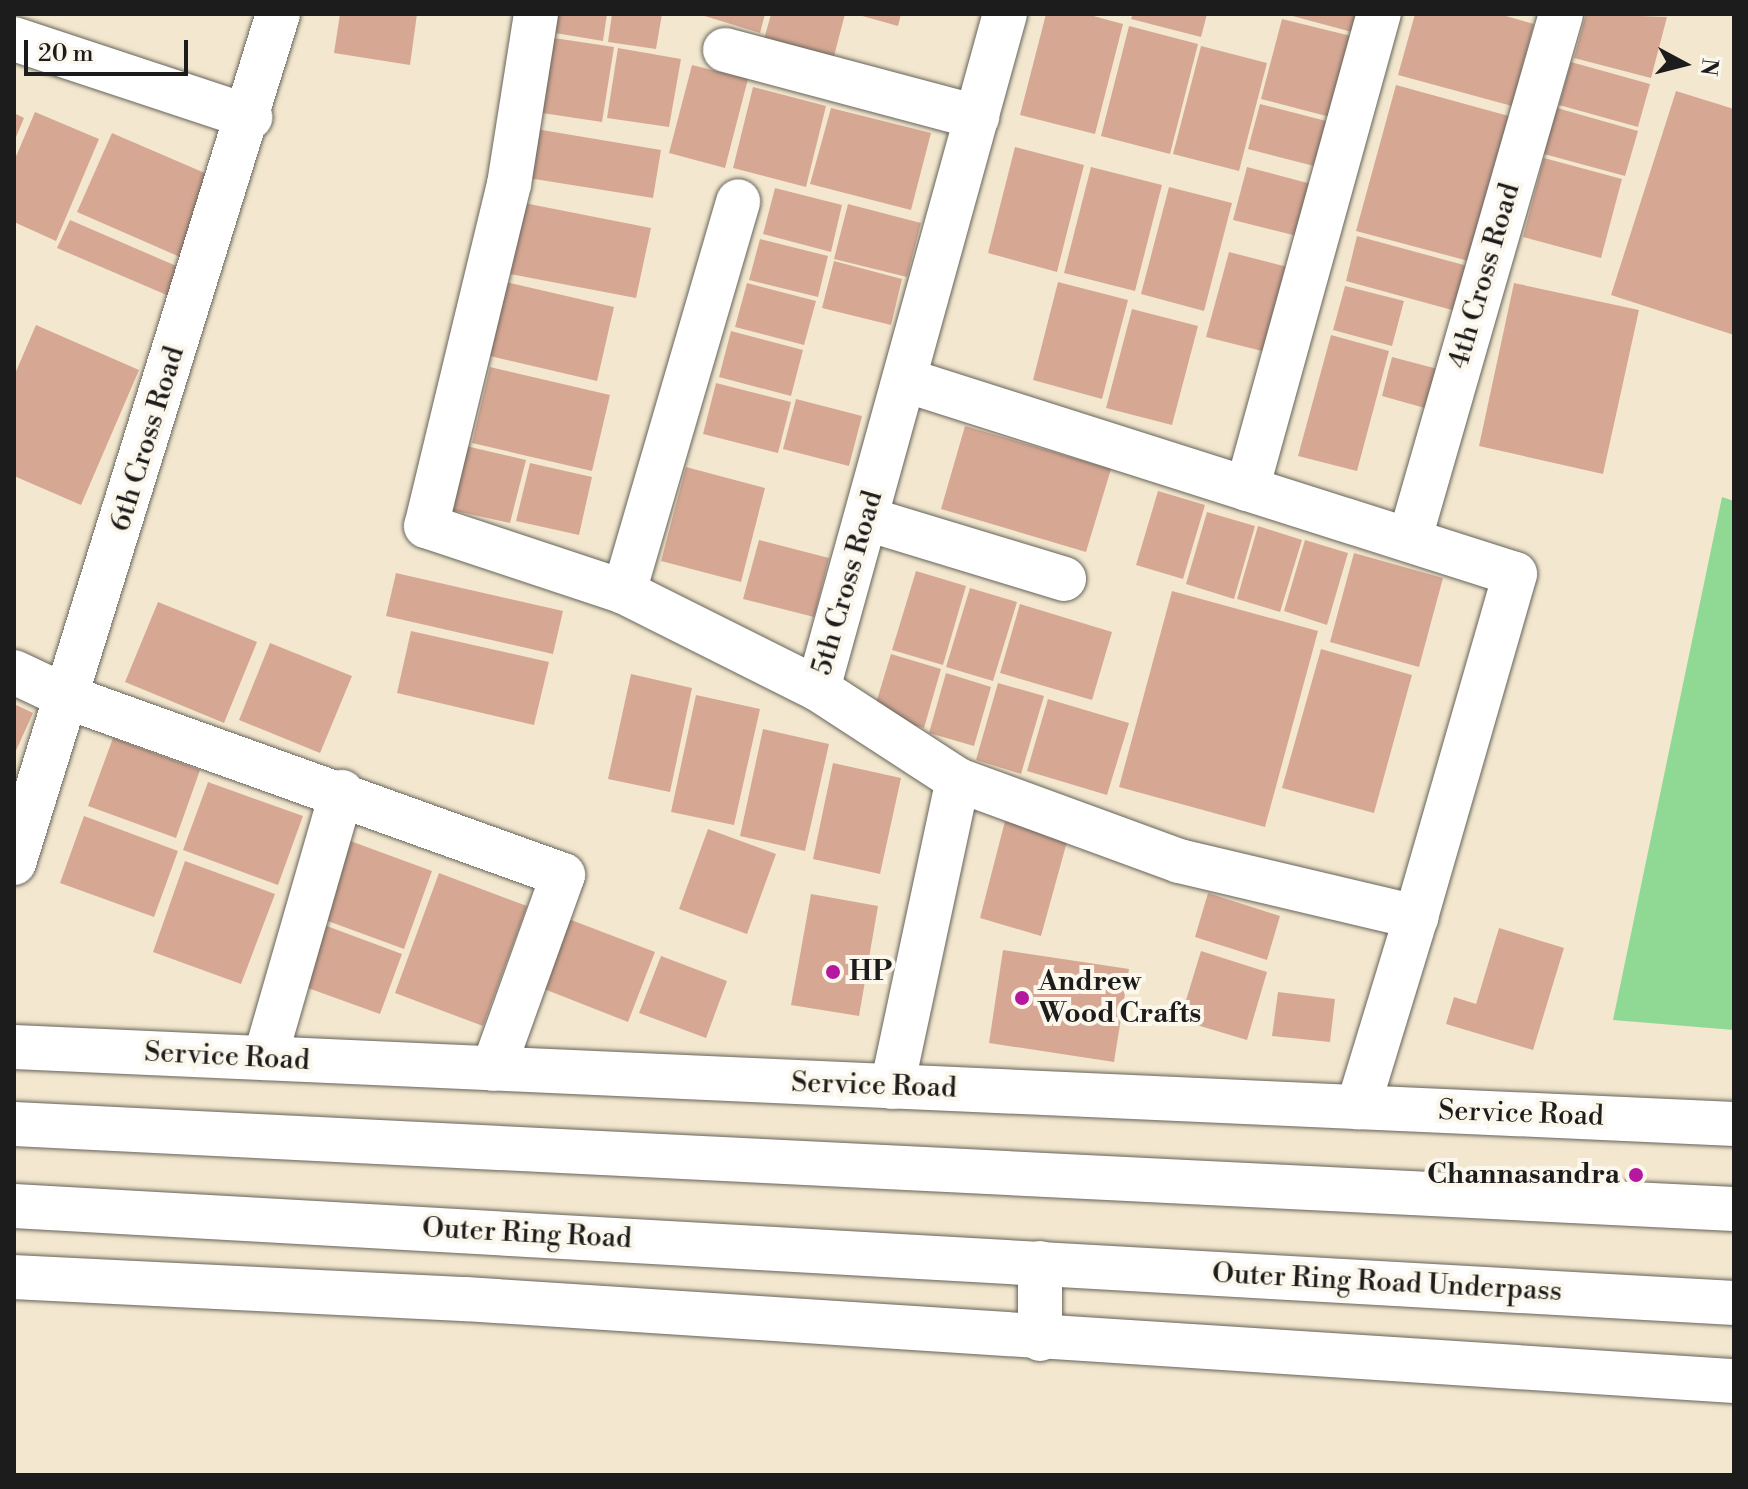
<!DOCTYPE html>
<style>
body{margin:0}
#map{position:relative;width:1748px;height:1489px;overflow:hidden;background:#f3e8cf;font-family:"Libre Bodoni",serif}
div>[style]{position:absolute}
.green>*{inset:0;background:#90d994}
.building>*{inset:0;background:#d6a894}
.roads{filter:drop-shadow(0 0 2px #67635b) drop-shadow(0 0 2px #67635b)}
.street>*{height:44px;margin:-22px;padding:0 22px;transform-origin:22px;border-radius:22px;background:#fff}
.secondary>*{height:44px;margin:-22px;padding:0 22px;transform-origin:22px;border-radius:22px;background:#fff}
.highway>*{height:44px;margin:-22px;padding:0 22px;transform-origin:22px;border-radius:22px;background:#fff}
.dots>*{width:22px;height:22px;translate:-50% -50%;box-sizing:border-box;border:4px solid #fbf7ec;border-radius:50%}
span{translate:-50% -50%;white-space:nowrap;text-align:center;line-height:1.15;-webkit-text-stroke:8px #fbf7ec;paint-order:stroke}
.street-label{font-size:28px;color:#1c1c1c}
.poi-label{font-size:28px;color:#1c1c1c;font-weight:700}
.left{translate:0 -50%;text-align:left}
.right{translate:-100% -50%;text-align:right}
.frame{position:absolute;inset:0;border:16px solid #1c1c1c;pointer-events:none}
.north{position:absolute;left:1644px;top:24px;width:80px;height:80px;-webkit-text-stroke:6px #fbf7ec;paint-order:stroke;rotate:97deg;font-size:22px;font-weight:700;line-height:32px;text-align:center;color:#1c1c1c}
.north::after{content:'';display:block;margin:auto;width:28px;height:36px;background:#1c1c1c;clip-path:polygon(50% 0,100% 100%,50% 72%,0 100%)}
.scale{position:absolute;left:24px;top:40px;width:164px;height:36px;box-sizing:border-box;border:4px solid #1c1c1c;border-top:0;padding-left:10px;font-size:24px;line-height:28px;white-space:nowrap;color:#1c1c1c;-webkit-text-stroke:6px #fbf7ec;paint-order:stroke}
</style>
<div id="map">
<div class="green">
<i style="clip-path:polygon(1722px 497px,1734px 501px,1734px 1030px,1613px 1020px)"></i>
</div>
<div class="building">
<i style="clip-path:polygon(340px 14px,417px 14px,410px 65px,334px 53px)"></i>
<i style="clip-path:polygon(558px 14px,607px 14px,603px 41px,555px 33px)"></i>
<i style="clip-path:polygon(612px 14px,662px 14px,656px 49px,608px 42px)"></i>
<i style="clip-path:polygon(698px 14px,765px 14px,760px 33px)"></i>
<i style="clip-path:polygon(771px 14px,845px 14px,833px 60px,763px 43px)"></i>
<i style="clip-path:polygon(855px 14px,901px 14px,898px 26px)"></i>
<i style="clip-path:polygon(1046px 14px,1086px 14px,1123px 24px,1095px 134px,1020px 115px)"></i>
<i style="clip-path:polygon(1133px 14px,1207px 14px,1201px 37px,1131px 19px)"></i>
<i style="clip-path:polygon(1285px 14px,1357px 14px,1352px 32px)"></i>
<i style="clip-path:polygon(1415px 14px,1499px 14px,1534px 24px,1512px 106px,1398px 75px)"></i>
<i style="clip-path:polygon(1586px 14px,1667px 17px,1651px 78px,1574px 58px)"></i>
<i style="clip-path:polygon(1282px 19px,1351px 36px,1330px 117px,1261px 99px)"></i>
<i style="clip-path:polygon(1129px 26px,1198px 44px,1170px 154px,1101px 136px)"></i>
<i style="clip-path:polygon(554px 38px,614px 47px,602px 122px,542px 113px)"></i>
<i style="clip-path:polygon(1201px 46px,1267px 63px,1239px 171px,1173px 154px)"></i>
<i style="clip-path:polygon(618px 48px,681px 59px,669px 127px,607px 118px)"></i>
<i style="clip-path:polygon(1571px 62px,1650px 84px,1638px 127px,1559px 105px)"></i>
<i style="clip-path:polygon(692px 65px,748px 79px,725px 168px,669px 153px)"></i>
<i style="clip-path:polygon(1396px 85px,1516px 118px,1476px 263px,1356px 231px)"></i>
<i style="clip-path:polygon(753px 87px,826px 106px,806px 187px,733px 168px)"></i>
<i style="clip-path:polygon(1676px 91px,1734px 109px,1734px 335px,1611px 295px)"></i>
<i style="clip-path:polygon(1260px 104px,1330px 122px,1318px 167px,1248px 149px)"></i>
<i style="clip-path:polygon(831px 108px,931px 133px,911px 210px,810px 184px)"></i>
<i style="clip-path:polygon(1557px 108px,1638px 131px,1625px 176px,1544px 154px)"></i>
<i style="clip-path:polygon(35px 112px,99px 139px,56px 241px,14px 222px,14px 161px)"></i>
<i style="clip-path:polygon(14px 113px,24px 118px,14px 142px)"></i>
<i style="clip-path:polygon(536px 129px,661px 150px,653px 198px,528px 178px)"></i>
<i style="clip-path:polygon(112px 133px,214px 177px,180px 257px,77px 212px)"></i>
<i style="clip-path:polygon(1015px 147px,1084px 165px,1057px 272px,988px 253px)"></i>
<i style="clip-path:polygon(1544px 158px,1622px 179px,1601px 258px,1523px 237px)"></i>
<i style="clip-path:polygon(1091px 167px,1162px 185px,1135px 291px,1064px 273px)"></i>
<i style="clip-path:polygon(1247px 167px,1315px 185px,1301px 237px,1233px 220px)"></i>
<i style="clip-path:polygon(1169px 187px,1232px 203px,1204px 311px,1141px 294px)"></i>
<i style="clip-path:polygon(775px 188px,842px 205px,831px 252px,763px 234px)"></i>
<i style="clip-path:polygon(524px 203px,651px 228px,636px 298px,510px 274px)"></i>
<i style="clip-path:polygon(848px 204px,921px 223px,907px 277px,834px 259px)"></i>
<i style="clip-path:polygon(70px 220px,181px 268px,169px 296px,57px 248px)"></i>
<i style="clip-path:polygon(1357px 236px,1475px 268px,1463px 313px,1346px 281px)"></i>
<i style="clip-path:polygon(760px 239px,828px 256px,818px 297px,749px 280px)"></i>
<i style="clip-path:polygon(1229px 252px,1291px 268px,1270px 353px,1206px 337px)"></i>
<i style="clip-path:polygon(834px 261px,902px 279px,891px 325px,822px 308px)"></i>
<i style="clip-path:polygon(506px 282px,614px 307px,597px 381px,490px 356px)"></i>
<i style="clip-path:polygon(1058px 282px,1128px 300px,1102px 399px,1033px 380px)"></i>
<i style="clip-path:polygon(747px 283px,816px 301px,804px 345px,735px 327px)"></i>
<i style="clip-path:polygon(1514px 283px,1639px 310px,1603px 474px,1479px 446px)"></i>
<i style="clip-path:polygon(1345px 286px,1404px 301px,1392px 346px,1333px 330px)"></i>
<i style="clip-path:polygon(1132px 309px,1198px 326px,1172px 425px,1106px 408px)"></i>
<i style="clip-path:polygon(36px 325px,139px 370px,81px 505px,14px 476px,14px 376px)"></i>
<i style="clip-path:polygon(731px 331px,803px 350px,791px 396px,719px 377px)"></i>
<i style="clip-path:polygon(1331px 335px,1389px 351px,1357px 471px,1298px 456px)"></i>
<i style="clip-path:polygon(1392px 357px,1449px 372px,1439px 412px,1382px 396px)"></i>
<i style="clip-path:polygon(490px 367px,610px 395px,592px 471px,472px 443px)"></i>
<i style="clip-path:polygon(716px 383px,791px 402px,778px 453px,703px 434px)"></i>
<i style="clip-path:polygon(796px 399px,862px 416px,849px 466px,783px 449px)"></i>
<i style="clip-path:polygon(965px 426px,1111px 469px,1086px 552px,941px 509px)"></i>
<i style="clip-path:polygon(466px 446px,526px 460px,510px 523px,451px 510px)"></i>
<i style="clip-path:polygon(530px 463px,592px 477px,579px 535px,516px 521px)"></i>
<i style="clip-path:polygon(686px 467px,765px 488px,741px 582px,661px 561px)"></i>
<i style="clip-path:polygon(1158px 491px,1205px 505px,1183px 579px,1136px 565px)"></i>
<i style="clip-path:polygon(1207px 512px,1255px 526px,1234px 599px,1186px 584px)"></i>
<i style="clip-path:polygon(1258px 526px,1302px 540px,1280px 612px,1237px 599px)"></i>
<i style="clip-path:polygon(759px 540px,829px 558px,814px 617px,743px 599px)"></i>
<i style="clip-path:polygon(1305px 540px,1348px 553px,1327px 625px,1284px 611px)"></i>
<i style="clip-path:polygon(1354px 553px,1443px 578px,1419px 667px,1330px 642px)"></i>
<i style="clip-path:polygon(916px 571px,966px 586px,943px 665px,892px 650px)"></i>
<i style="clip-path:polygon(396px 573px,563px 611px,553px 654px,386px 616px)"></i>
<i style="clip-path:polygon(970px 588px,1017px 602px,993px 681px,946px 667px)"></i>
<i style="clip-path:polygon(1172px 591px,1318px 631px,1265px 827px,1119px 787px)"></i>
<i style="clip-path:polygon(158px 602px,257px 642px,224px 723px,125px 682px)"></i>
<i style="clip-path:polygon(1020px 604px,1112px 632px,1092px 700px,1000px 673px)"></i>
<i style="clip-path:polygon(411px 631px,549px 662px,534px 725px,397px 693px)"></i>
<i style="clip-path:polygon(270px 643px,352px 676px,320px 753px,239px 720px)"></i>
<i style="clip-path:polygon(1321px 649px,1412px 675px,1374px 813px,1282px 788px)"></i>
<i style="clip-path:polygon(891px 654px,941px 669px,924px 728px,873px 713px)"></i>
<i style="clip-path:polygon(946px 673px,991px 687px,974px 746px,929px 733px)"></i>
<i style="clip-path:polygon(631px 674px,692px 688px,670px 792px,608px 779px)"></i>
<i style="clip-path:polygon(998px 683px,1044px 696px,1021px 774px,976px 760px)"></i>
<i style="clip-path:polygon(696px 695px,760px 709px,734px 825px,671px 812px)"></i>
<i style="clip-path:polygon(1048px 699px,1129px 723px,1107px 795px,1027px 771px)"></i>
<i style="clip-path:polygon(14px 704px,33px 713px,14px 755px)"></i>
<i style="clip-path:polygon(763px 729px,829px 744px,805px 851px,740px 836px)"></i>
<i style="clip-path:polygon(113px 738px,200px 770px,176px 838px,88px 806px)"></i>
<i style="clip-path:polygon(833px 763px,901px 778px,880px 874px,813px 859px)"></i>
<i style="clip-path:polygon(208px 782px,303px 816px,278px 885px,183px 850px)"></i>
<i style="clip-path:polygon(84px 816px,178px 851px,154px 917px,60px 883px)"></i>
<i style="clip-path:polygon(1005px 821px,1068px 838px,1041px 936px,980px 918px)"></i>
<i style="clip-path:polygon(708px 829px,776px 854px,747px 934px,679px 909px)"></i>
<i style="clip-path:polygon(345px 839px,432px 871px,404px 949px,317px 917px)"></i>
<i style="clip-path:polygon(185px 861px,275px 894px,241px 984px,153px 952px)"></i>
<i style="clip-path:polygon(439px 873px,527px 906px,483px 1026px,395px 993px)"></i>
<i style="clip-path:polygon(1208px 893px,1280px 916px,1267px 960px,1195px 937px)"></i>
<i style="clip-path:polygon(811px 894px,878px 906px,859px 1016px,791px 1005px)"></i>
<i style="clip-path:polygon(566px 918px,655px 952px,628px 1022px,539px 987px)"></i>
<i style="clip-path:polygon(316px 922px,402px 954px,380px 1014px,294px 983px)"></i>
<i style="clip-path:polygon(1499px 928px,1564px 948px,1533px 1050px,1446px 1024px,1454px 997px,1476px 1004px)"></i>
<i style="clip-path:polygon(1003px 950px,1129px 969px,1114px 1062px,989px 1043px)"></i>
<i style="clip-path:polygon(1201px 951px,1267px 972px,1247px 1040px,1180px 1020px)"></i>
<i style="clip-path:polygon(661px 956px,727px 981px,706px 1038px,639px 1013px)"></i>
<i style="clip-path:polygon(1278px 992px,1335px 999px,1330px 1042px,1272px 1036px)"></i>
</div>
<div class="roads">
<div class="street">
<i style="left:536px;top:14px;width:172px;rotate:99deg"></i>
<i style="left:509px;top:184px;width:352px;rotate:103.6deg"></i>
<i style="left:426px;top:526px;width:209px;rotate:18.4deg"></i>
<i style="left:624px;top:592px;width:217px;rotate:26.6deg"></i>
<i style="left:14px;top:39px;width:249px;rotate:18.3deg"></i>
<i style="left:725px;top:50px;width:261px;rotate:14.9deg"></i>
<i style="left:905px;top:380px;width:640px;rotate:17.64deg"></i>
<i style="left:1515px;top:574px;width:357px;rotate:106.1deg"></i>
<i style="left:1247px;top:489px;width:493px;rotate:-74.5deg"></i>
<i style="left:867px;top:519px;width:206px;rotate:16.9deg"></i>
<i style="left:1410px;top:538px;width:545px;rotate:-73.92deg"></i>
<i style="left:624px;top:592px;width:407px;rotate:-73.7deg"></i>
<i style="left:14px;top:672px;width:59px;rotate:25.3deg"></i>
<i style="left:67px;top:697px;width:527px;rotate:19.74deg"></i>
<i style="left:563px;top:875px;width:206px;rotate:109.8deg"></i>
<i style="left:958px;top:780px;width:235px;rotate:20.1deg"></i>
<i style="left:1179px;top:861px;width:244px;rotate:13.3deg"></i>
<i style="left:1416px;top:917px;width:199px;rotate:107deg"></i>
<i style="left:14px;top:863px;width:889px;rotate:-72.73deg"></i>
<i style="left:265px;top:1058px;width:277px;rotate:-73.9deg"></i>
<i style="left:892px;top:1087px;width:314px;rotate:-77.9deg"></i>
<i style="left:958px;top:780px;width:167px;rotate:-147deg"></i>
<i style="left:818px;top:689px;width:700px;rotate:-74.52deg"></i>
</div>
<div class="secondary">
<i style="left:14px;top:1047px;width:1722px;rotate:2.56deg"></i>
<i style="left:14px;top:1277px;width:452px;rotate:2.8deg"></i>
<i style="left:465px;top:1299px;width:1272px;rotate:3.7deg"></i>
</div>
<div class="highway">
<i style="left:14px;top:1124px;width:1722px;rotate:2.83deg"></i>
<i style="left:14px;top:1206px;width:1723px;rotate:3.23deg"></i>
<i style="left:1040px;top:1339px;width:76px;rotate:-90deg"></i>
</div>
</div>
<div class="dots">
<i style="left:833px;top:972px;background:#b5179e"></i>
<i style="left:1022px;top:998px;background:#b5179e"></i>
<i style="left:1636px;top:1175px;background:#b5179e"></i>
</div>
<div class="street-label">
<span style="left:1485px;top:276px;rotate:-74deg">4th Cross Road</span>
<span style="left:148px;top:439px;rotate:-73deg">6th Cross Road</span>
<span style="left:848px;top:583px;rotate:-74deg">5th Cross Road</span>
<span style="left:227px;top:1057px;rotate:3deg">Service Road</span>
<span style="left:874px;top:1086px;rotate:2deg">Service Road</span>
<span style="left:1521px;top:1114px;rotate:2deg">Service Road</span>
<span style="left:527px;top:1234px;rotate:3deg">Outer Ring Road</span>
<span style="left:1387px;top:1283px;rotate:3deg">Outer Ring Road Underpass</span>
</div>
<div class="poi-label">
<span class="left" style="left:849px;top:972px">HP</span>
<span class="left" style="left:1038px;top:998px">Andrew<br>Wood Crafts</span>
<span class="right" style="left:1620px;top:1175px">Channasandra</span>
</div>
<div class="frame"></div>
<div class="north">N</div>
<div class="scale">20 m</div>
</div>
